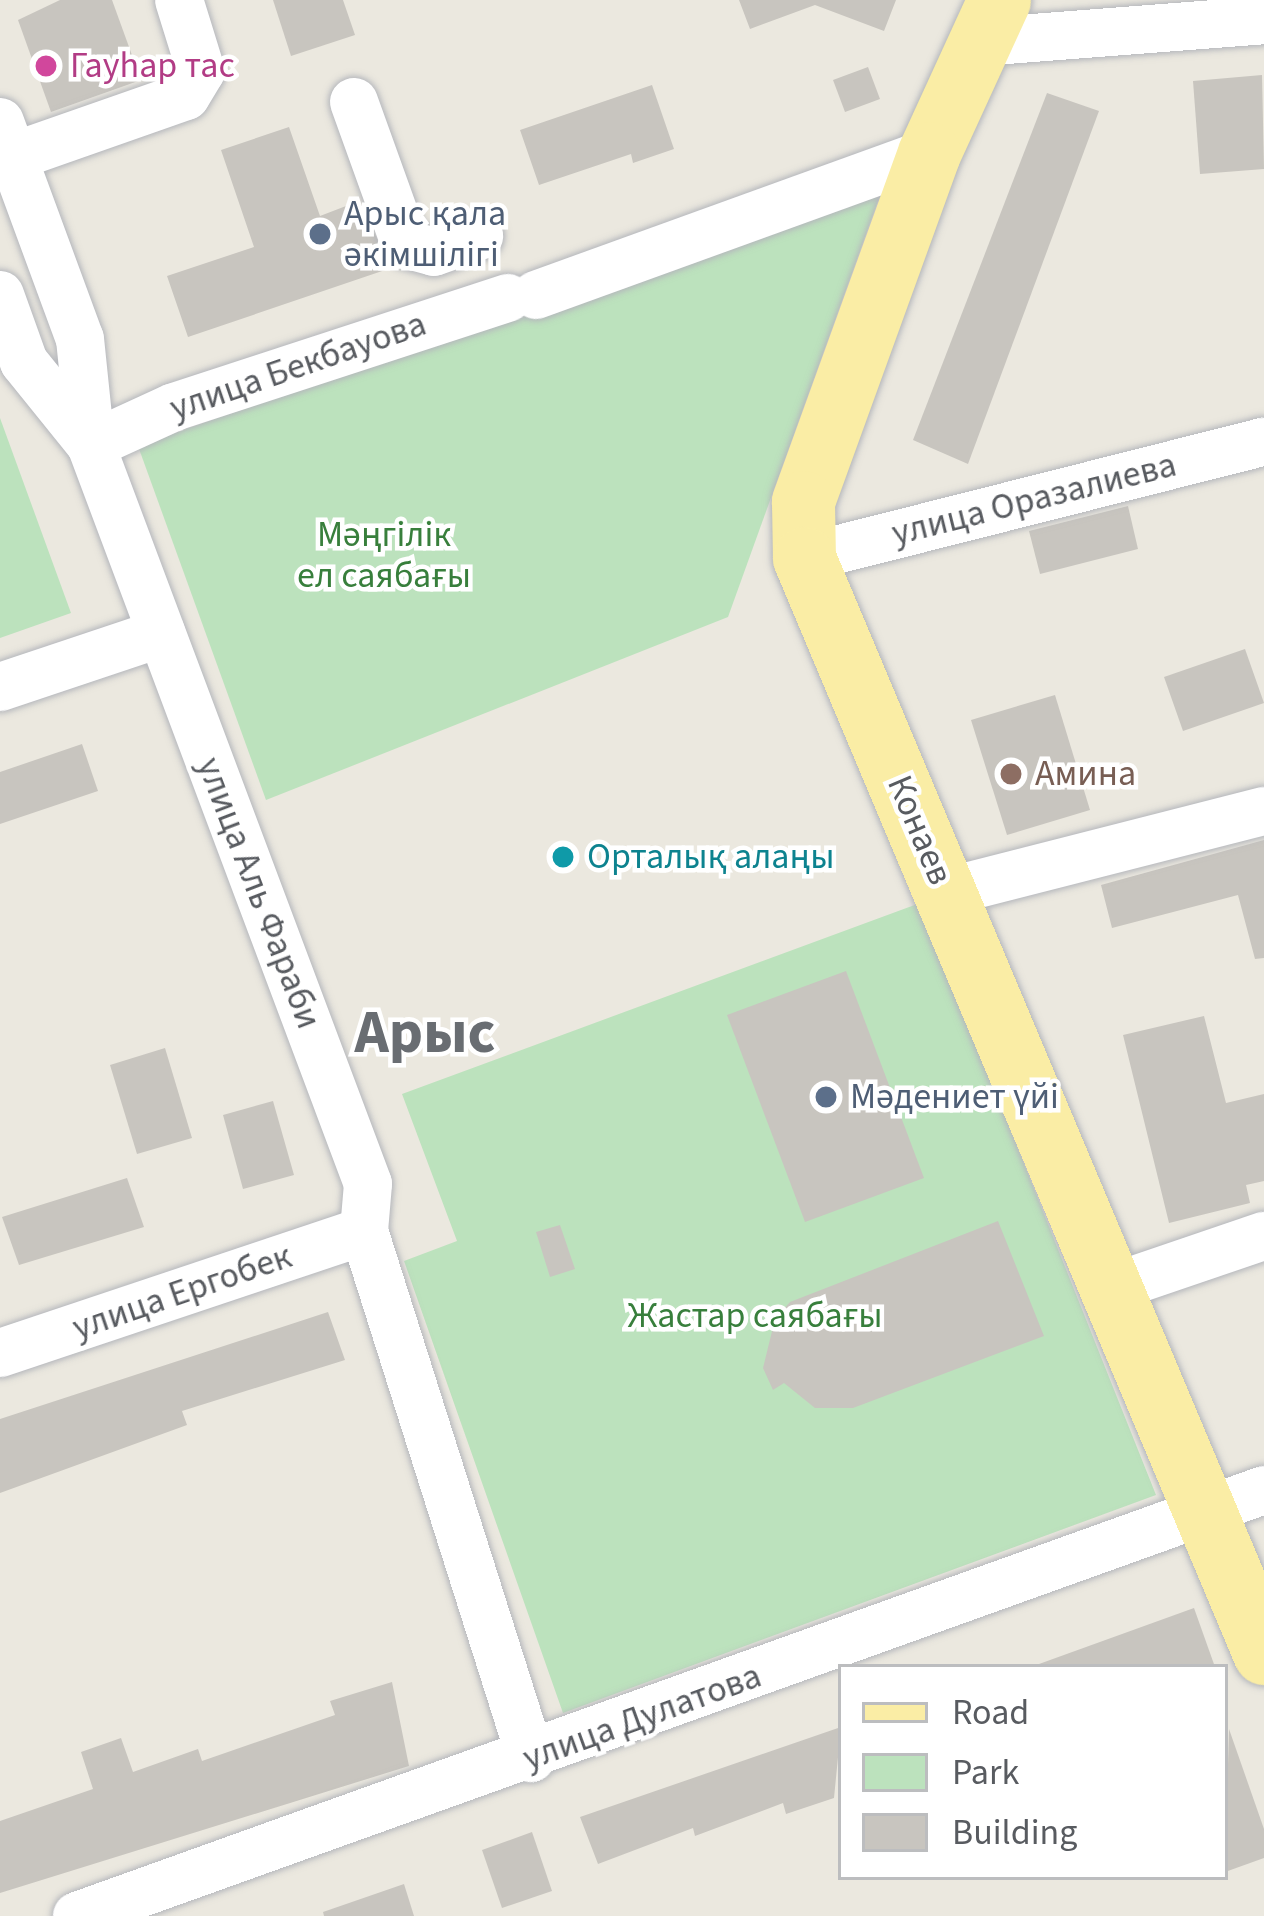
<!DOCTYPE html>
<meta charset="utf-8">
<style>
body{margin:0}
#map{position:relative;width:1264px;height:1916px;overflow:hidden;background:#ebe8df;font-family:"Source Sans 3",sans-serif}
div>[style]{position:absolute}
.green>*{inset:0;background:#bce2bd}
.building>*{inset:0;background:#c8c5bf}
.roads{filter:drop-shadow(0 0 3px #b5b7bc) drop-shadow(0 0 3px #b5b7bc)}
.minor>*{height:48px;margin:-24px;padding:0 24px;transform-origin:24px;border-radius:24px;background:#fff}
.major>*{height:63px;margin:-31.5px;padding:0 31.5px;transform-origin:31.5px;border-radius:31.5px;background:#faeda5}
.dots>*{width:33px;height:33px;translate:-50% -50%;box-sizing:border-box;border:6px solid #fff;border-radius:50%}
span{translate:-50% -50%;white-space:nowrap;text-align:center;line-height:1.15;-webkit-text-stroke:9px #fff;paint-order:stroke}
.hotel-label{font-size:36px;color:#b23c85}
.left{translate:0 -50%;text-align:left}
.service-label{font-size:36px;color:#4e5e75}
.street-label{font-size:36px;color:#585b60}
.park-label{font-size:36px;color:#387f3c}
.education-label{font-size:36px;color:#785e54}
.culture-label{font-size:36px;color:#0d838f}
.town-label{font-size:60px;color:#696d72;font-weight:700}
.legend{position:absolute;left:838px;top:1664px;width:390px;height:216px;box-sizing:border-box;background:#fff;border:3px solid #bcbdbf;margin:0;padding:15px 21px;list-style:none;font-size:36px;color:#585b60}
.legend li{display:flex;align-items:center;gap:24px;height:60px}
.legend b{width:60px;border:3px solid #bcbdbf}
</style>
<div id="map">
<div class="green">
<i style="clip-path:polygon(884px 184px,728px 617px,266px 800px,138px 446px)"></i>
<i style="clip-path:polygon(0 418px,71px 613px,0 638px)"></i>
<i style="clip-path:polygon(920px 903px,1156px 1495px,563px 1713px,404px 1261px,457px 1241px,402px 1094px)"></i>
</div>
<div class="building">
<i style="clip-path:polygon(60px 0,112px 0,141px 80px,51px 112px,18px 20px)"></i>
<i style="clip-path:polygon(273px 0,343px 0,355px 35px,291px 56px)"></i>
<i style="clip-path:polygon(739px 0,896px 0,884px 31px,815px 5px,750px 29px)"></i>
<i style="clip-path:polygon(868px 67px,880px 99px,845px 112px,833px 80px)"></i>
<i style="clip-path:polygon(1262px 75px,1264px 169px,1200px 174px,1193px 81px)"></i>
<i style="clip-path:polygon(652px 85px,674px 149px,633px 163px,631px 154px,539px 185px,520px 130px)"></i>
<i style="clip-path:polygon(1047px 93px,1099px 111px,968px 464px,913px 440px)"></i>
<i style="clip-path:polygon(289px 127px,320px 216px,359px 201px,391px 268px,188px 337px,167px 276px,254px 247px,221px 150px)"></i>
<i style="clip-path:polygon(1128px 506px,1138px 549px,1040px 574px,1029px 531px)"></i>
<i style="clip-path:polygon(1245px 649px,1264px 703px,1183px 731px,1164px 677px)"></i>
<i style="clip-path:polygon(1055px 695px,1090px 810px,1007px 835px,971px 720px)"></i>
<i style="clip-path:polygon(82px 744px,98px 791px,0 824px,0 772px)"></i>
<i style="clip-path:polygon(1264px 840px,1264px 958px,1255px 959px,1238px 895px,1112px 928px,1101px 885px)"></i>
<i style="clip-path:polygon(846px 971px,924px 1178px,805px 1222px,727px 1015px)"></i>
<i style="clip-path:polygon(1204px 1016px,1226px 1103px,1264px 1094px,1264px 1181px,1246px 1185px,1250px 1203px,1169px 1223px,1123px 1035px)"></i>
<i style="clip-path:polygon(165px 1048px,192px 1138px,137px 1154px,110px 1065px)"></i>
<i style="clip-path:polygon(273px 1101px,294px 1175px,243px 1189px,223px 1115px)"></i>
<i style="clip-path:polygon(127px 1178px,144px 1227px,19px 1265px,2px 1217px)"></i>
<i style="clip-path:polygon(998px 1221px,1044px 1336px,853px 1408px,815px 1408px,784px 1383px,773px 1390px,763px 1368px,775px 1319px,790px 1302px)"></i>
<i style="clip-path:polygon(560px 1225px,575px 1269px,550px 1277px,536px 1232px)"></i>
<i style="clip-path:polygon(328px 1312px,345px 1360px,182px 1411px,187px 1425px,0 1493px,0 1419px)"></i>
<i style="clip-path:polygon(1194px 1608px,1215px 1667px,1040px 1667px,1039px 1664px)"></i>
<i style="clip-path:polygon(392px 1682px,409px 1766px,0 1893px,0 1821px,93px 1789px,81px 1752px,121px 1738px,133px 1772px,198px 1749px,202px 1761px,335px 1715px,330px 1701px)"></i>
<i style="clip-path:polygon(841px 1727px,834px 1798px,786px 1814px,783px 1803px,695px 1836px,693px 1828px,598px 1864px,580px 1817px)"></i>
<i style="clip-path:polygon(1229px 1729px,1264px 1829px,1264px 1858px,1225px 1872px)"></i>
<i style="clip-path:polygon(532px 1832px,552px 1891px,502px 1908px,482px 1850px)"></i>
<i style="clip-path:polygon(404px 1884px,414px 1916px,324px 1916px,323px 1912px)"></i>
</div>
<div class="roads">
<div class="minor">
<i style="left:981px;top:42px;width:284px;rotate:-4.4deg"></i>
<i style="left:354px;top:102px;width:151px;rotate:70.2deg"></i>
<i style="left:405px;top:244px;width:30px;rotate:15deg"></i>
<i style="left:434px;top:252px;width:48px;rotate:-19.6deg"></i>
<i style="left:0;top:122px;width:231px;rotate:69.8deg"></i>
<i style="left:80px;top:339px;width:107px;rotate:84.1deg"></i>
<i style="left:91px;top:445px;width:789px;rotate:69.45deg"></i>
<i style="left:368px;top:1184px;width:47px;rotate:94.9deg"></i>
<i style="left:364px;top:1231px;width:553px;rotate:72.42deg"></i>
<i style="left:12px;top:157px;width:184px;rotate:-19.3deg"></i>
<i style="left:186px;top:96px;width:29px;rotate:-59deg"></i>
<i style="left:201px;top:71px;width:74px;rotate:-107.2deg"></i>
<i style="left:0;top:295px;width:71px;rotate:70.3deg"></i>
<i style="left:24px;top:362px;width:107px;rotate:51.1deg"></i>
<i style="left:536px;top:295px;width:418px;rotate:-19.9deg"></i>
<i style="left:91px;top:445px;width:91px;rotate:-24.6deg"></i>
<i style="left:174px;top:407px;width:351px;rotate:-18.1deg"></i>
<i style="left:804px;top:558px;width:474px;rotate:-14.2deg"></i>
<i style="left:0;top:687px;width:170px;rotate:-18.5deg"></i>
<i style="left:946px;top:892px;width:328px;rotate:-14.3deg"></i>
<i style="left:1108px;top:1289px;width:165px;rotate:-18.8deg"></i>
<i style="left:0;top:1353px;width:384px;rotate:-18.5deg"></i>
<i style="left:77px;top:1916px;width:1261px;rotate:-19.74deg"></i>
</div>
<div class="major">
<i style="left:999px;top:0;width:168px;rotate:114.6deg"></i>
<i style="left:929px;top:153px;width:371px;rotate:109.9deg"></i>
<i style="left:803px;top:502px;width:56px;rotate:89deg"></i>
<i style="left:804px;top:558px;width:1188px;rotate:67.21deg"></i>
</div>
</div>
<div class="dots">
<i style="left:46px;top:66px;background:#d1479c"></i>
<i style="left:320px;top:234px;background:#5c6f8a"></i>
<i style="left:1011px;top:774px;background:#8d6e63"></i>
<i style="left:563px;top:857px;background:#0f9aa8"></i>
<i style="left:826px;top:1097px;background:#5c6f8a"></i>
</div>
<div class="hotel-label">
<span class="left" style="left:70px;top:66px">Гауһар тас</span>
</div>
<div class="service-label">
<span class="left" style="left:344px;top:234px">Арыс қала<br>әкімшілігі</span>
<span class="left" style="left:850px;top:1097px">Mәдениет үйі</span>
</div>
<div class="street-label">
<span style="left:298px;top:366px;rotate:-19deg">улица Бекбауова</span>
<span style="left:1034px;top:499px;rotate:-14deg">улица Оразалиева</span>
<span style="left:920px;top:830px;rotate:67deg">Конаев</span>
<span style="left:259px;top:893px;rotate:69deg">улица Аль Фараби</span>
<span style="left:182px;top:1292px;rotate:-19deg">улица Ергобек</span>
<span style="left:642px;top:1717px;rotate:-20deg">улица Дулатова</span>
</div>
<div class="park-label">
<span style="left:384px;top:555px">Мәңгілік<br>ел саябағы</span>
<span style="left:755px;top:1316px">Жастар саябағы</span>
</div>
<div class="education-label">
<span class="left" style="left:1035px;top:774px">Амина</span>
</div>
<div class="culture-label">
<span class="left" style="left:587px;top:857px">Орталық алаңы</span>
</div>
<div class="town-label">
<span style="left:425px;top:1033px">Арыс</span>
</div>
<ul class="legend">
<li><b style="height:15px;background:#faeda5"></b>Road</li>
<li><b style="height:33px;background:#bce2bd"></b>Park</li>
<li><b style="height:33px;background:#c8c5bf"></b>Building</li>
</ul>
</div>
